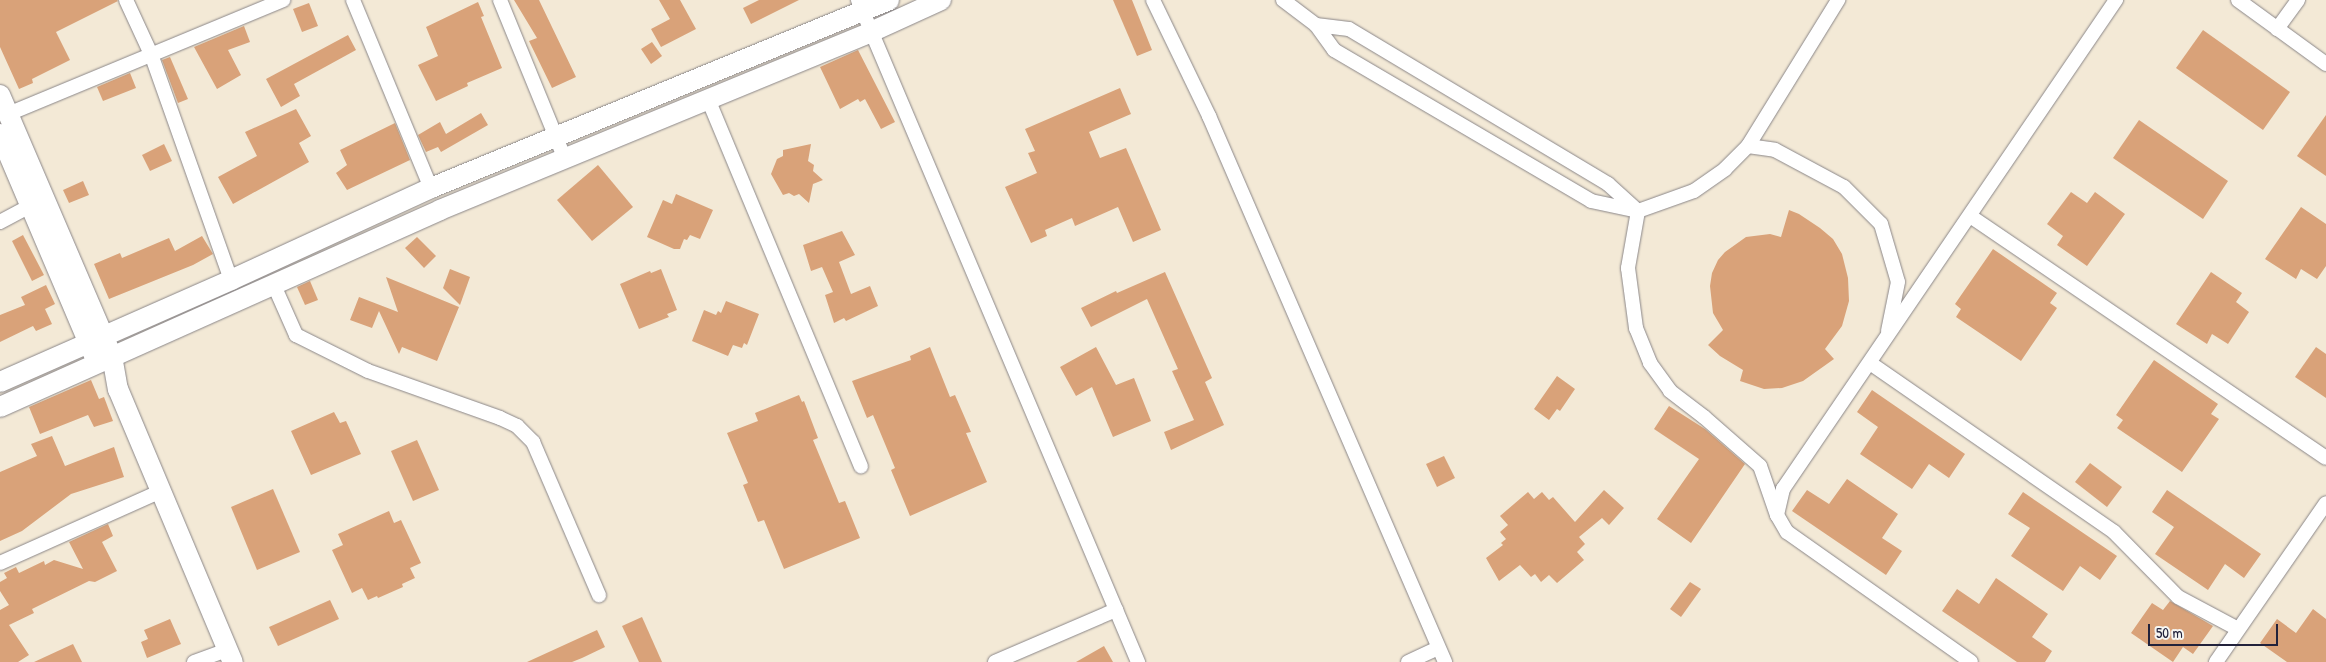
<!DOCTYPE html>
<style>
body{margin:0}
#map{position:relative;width:2326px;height:662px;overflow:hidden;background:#f3e9d6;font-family:"Patrick Hand",sans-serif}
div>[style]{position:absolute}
.building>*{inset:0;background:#d9a279}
.roads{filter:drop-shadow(0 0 1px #8a8688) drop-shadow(0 0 1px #8a8688)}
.minor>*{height:14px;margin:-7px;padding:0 7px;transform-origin:7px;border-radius:7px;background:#fff}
.secondary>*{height:20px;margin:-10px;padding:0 10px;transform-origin:10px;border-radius:10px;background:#fff}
span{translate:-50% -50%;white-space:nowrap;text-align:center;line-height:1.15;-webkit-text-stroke:5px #f6f6f2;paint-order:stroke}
.scale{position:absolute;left:2148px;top:624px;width:130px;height:22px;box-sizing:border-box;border:2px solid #22223b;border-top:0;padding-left:6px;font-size:15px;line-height:18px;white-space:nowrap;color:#22223b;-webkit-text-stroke:4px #f6f6f2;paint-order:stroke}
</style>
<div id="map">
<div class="building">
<i style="clip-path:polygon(0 0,117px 0,118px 1px,56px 32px,70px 60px,32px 79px,33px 83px,19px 89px,0 47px)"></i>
<i style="clip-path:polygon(514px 0,539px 0,576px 77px,552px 88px,529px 41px,537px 38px)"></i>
<i style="clip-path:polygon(659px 0,680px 0,696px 29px,661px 47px,651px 29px,670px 19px)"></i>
<i style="clip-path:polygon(759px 0,799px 0,751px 24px,743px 8px)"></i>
<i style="clip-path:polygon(1113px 0,1132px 0,1152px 50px,1137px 56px)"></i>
<i style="clip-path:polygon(478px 2px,484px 16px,481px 17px,502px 68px,467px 83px,468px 86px,436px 101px,418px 65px,438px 56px,426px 27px)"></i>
<i style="clip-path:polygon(309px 3px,318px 26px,302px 32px,293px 9px)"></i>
<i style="clip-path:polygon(244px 26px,250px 42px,228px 50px,241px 75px,217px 89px,194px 47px)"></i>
<i style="clip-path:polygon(2203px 30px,2290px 92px,2263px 130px,2176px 68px)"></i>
<i style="clip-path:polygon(348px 35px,356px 50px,294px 84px,300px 96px,281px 107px,266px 79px)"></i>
<i style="clip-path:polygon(652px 42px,662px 56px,651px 64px,641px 49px)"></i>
<i style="clip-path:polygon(858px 50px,895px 122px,881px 129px,865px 99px,860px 102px,858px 99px,840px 109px,820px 67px)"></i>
<i style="clip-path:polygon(170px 57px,188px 99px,178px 103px,162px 60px)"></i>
<i style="clip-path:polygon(130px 73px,136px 88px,103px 101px,97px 87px)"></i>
<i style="clip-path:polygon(1120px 88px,1131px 114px,1089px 132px,1100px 158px,1126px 148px,1161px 230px,1133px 242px,1118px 207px,1075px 226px,1072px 218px,1045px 230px,1047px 236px,1031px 243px,1005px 187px,1037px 173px,1028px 153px,1035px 151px,1025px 129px)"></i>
<i style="clip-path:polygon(296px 109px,311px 136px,299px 143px,309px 162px,233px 204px,218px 177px,257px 156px,245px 132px)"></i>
<i style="clip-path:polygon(481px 113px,488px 125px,441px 152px,438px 147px,426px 152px,418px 135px,440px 122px,446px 134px)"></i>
<i style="clip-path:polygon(2326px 115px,2326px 176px,2297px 156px)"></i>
<i style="clip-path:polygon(2139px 120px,2228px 181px,2203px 219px,2113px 158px)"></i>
<i style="clip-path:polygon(395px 123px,410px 160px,347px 190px,336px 173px,347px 165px,340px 150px)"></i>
<i style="clip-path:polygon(164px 144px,172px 161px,150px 171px,142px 155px)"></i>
<i style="clip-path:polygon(811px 144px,808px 161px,814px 165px,813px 171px,823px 180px,813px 184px,809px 203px,799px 194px,794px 196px,789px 193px,783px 195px,771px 174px,777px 159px,783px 156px,783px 150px)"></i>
<i style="clip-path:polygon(598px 165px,633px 207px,592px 241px,557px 200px)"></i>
<i style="clip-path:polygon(83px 181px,89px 195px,69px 203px,63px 190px)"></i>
<i style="clip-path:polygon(2071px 192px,2087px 203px,2095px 192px,2125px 214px,2087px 266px,2057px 245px,2063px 236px,2047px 224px)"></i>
<i style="clip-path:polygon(676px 194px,713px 210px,700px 239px,690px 235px,687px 240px,684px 239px,680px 249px,674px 249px,647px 237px,663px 200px,672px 204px)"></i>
<i style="clip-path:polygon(2301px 207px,2326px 224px,2326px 266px,2317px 279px,2301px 269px,2296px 279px,2265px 259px)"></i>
<i style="clip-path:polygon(1789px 210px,1799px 214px,1820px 228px,1833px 239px,1842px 254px,1848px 278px,1849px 301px,1842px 326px,1825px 349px,1834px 359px,1803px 381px,1782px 388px,1764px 389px,1740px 381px,1743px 370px,1720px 356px,1708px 345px,1723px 330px,1713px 313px,1710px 286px,1712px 273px,1718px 260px,1725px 252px,1746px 237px,1770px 234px,1781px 237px)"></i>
<i style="clip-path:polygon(842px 231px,855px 255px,839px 262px,851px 294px,870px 286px,878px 306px,846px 321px,844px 318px,834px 323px,825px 295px,833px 292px,822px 267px,811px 271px,803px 245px)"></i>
<i style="clip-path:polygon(23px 235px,44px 275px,32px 281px,12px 241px)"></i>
<i style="clip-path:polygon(202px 236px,213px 254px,193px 265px,109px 299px,94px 264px,120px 253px,122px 258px,169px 238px,175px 251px)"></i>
<i style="clip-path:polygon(417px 237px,436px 256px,424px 268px,405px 248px)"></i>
<i style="clip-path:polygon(1993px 249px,2057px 293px,2050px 303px,2057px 308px,2021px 361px,1956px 317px,1961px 309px,1955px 304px)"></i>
<i style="clip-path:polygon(450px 269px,470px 277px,460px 305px,443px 288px)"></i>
<i style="clip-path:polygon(661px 269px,677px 310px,667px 314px,669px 317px,639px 329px,620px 284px,650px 271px,651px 273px)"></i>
<i style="clip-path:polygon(1165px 272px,1212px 378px,1205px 382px,1224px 425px,1171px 450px,1164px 432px,1194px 420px,1172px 371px,1178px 369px,1147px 299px,1091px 327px,1081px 308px,1116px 291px,1117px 293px)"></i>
<i style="clip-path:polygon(2211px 272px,2242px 293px,2236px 302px,2249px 312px,2228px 344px,2212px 334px,2207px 344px,2176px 324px)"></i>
<i style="clip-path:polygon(386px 277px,459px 307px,437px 361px,402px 347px,399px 354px,379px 311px,372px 328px,350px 320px,359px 297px,398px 312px)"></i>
<i style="clip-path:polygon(310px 281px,318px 300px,305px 305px,297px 287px)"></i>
<i style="clip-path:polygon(46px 285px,55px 304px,45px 309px,52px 324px,36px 331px,33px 326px,0 342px,0 315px,25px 305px,21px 297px)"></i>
<i style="clip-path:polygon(726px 301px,759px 314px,747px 345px,744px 343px,742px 348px,733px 345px,728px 356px,692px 341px,704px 310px,716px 315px,718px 311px,721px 313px)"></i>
<i style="clip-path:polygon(930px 347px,950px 397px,955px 395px,971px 432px,966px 433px,987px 482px,910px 516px,891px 470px,895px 468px,873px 415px,867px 418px,852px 381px,911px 360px,910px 356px)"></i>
<i style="clip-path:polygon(1096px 347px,1116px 385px,1134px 378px,1151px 421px,1113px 437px,1092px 387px,1076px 396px,1060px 367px)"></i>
<i style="clip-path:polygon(2316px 347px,2326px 354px,2326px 398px,2295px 377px)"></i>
<i style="clip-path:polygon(2154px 360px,2218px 404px,2211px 414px,2219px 419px,2182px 472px,2117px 428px,2123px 420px,2116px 415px)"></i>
<i style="clip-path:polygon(1557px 376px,1575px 389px,1560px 411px,1557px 409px,1549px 420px,1534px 409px)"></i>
<i style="clip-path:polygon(91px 380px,99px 399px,104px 397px,113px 421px,94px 427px,88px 415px,40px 434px,29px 407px)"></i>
<i style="clip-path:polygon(1872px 390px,1965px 454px,1949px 478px,1929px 464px,1912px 489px,1860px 454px,1878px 427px,1857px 412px)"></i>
<i style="clip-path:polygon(799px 395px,802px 402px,804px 401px,818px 438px,813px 440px,839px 503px,845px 501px,860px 538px,784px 569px,764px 520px,758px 522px,743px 485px,748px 483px,727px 433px,758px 421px,755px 413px)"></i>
<i style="clip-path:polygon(1669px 406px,1705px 429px,1745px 464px,1691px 543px,1657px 519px,1699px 459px,1654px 429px)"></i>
<i style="clip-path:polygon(334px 412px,340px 423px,346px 421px,361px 454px,311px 475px,291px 431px)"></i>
<i style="clip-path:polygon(52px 436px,65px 466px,114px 447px,124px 477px,71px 494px,22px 531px,0 541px,0 472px,37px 456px,31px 444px)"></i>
<i style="clip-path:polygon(417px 440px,439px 490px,413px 501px,391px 451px)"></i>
<i style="clip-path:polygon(1444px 456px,1455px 478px,1437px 487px,1426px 464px)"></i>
<i style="clip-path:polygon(2090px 463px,2122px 487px,2107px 507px,2075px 482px)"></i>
<i style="clip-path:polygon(1847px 479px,1898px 514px,1882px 538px,1902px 551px,1886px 575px,1792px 511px,1807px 490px,1829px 504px)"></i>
<i style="clip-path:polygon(273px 489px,300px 552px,257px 570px,231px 507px)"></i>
<i style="clip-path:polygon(1604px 490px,1624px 508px,1609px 525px,1602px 518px,1579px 537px,1585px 544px,1577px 552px,1584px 560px,1557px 583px,1549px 575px,1541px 582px,1535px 574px,1531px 577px,1520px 565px,1499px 581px,1486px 558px,1503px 545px,1501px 543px,1506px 539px,1500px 532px,1508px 525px,1500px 516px,1528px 492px,1534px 499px,1542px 492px,1549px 500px,1553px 497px,1575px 522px)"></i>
<i style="clip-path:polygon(2167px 490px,2261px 554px,2244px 578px,2225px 564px,2208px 590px,2155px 554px,2174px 527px,2152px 512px)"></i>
<i style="clip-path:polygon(2023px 492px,2117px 556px,2100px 580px,2080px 566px,2063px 591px,2011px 556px,2030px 528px,2008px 514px)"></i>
<i style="clip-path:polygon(389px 511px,394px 523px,401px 520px,421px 563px,410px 568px,415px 578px,402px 584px,403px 587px,378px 598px,377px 596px,368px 600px,362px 588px,352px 593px,332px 550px,343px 545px,338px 534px)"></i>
<i style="clip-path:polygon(108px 524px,113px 536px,102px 542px,117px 571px,95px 582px,89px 581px,32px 609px,34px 613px,9px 625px,29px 655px,18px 662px,0 662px,0 610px,9px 605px,0 591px,0 582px,7px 578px,4px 573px,16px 567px,19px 573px,44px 561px,45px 565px,54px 560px,83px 569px,69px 542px)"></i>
<i style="clip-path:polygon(1996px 578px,2048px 614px,2032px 637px,2052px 651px,2045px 662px,2017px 662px,1942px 611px,1957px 589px,1979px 604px)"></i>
<i style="clip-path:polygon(1690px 582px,1701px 589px,1681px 617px,1670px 609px)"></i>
<i style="clip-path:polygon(330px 600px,339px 619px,278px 646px,269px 627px)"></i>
<i style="clip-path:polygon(2170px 601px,2213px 626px,2193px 654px,2183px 647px,2173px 662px,2131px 633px,2152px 603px,2163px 610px)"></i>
<i style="clip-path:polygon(2313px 609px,2326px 619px,2326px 662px,2287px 662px,2260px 643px,2277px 619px,2296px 633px)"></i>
<i style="clip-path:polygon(642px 617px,662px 662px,639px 662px,622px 626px)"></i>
<i style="clip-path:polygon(170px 619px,181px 644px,147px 658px,141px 642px,148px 639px,144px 630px)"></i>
<i style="clip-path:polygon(597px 630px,605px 647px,582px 658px,572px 662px,527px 662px)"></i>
<i style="clip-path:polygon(73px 644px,82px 662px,34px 662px)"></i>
<i style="clip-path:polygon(1104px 646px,1113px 662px,1076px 662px)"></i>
</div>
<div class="roads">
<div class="minor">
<i style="left:126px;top:0;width:60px;rotate:65.2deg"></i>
<i style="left:151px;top:54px;width:240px;rotate:70.5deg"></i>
<i style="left:353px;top:0;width:204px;rotate:67.5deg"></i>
<i style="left:500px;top:0;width:172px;rotate:67.8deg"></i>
<i style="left:858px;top:0;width:719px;rotate:67.07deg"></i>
<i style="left:1153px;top:0;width:129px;rotate:64.2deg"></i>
<i style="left:1209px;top:116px;width:595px;rotate:66.62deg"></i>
<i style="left:1283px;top:0;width:41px;rotate:37.1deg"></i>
<i style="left:1316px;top:25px;width:31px;rotate:54deg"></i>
<i style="left:1334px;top:50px;width:298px;rotate:30.4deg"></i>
<i style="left:1591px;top:201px;width:48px;rotate:12deg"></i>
<i style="left:1638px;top:211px;width:59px;rotate:-19.7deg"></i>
<i style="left:1694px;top:191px;width:38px;rotate:-35deg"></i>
<i style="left:1725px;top:169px;width:33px;rotate:-45deg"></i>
<i style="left:1748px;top:146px;width:172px;rotate:-58.3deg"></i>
<i style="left:2238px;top:0;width:109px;rotate:36deg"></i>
<i style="left:1316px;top:25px;width:33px;rotate:7deg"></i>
<i style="left:1349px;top:29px;width:302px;rotate:30.9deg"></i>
<i style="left:1608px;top:184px;width:39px;rotate:42deg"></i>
<i style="left:2277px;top:29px;width:36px;rotate:-54deg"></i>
<i style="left:708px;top:99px;width:398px;rotate:67.4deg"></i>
<i style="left:8px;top:114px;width:298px;rotate:-22.5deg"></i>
<i style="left:1748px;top:146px;width:27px;rotate:8deg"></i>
<i style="left:1775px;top:150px;width:78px;rotate:28.2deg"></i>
<i style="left:1844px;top:187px;width:52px;rotate:45deg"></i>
<i style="left:1881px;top:224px;width:60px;rotate:73.7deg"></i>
<i style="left:1898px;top:282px;width:50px;rotate:101.5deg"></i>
<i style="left:1638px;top:211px;width:58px;rotate:100deg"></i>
<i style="left:1628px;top:268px;width:61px;rotate:82.4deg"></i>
<i style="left:1636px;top:328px;width:38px;rotate:68deg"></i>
<i style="left:1650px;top:363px;width:34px;rotate:54deg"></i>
<i style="left:1670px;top:391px;width:43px;rotate:37.4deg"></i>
<i style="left:1704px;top:417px;width:74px;rotate:41.2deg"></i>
<i style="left:1760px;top:466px;width:52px;rotate:70.9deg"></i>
<i style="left:1777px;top:515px;width:20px;rotate:60deg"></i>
<i style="left:1787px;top:532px;width:225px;rotate:35.2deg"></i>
<i style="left:1970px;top:216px;width:430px;rotate:34.2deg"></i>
<i style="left:0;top:222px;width:34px;rotate:-28deg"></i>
<i style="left:273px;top:283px;width:57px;rotate:66.1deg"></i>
<i style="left:296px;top:335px;width:80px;rotate:26.6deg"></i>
<i style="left:368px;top:371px;width:140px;rotate:19.6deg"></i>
<i style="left:500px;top:418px;width:19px;rotate:25deg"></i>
<i style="left:517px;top:426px;width:23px;rotate:45deg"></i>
<i style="left:533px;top:442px;width:167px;rotate:66.7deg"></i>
<i style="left:1870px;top:363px;width:297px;rotate:34.7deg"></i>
<i style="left:2114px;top:532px;width:91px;rotate:45.4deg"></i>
<i style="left:2178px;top:597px;width:68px;rotate:28.1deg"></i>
<i style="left:1777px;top:515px;width:27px;rotate:-77deg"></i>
<i style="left:1783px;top:489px;width:592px;rotate:-55.75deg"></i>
<i style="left:0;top:563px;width:176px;rotate:-24.1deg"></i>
<i style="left:194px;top:662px;width:35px;rotate:-20deg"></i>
<i style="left:995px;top:662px;width:132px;rotate:-23.3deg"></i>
<i style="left:1408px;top:662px;width:33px;rotate:-25deg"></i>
<i style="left:2216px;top:662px;width:193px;rotate:-55.3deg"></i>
</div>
<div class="secondary">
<i style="left:0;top:95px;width:284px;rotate:66.8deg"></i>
<i style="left:112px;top:356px;width:34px;rotate:80deg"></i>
<i style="left:118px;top:389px;width:296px;rotate:67.2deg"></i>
<i style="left:0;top:134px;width:240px;rotate:67deg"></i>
<i style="left:0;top:382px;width:253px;rotate:-23.8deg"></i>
<i style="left:231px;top:280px;width:220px;rotate:-24.7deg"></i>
<i style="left:431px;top:188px;width:495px;rotate:-22.3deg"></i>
<i style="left:0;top:407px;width:482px;rotate:-24.1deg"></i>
<i style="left:440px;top:210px;width:466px;rotate:-22.4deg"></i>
<i style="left:871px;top:32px;width:77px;rotate:-24.6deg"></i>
</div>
</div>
<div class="scale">50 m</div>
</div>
